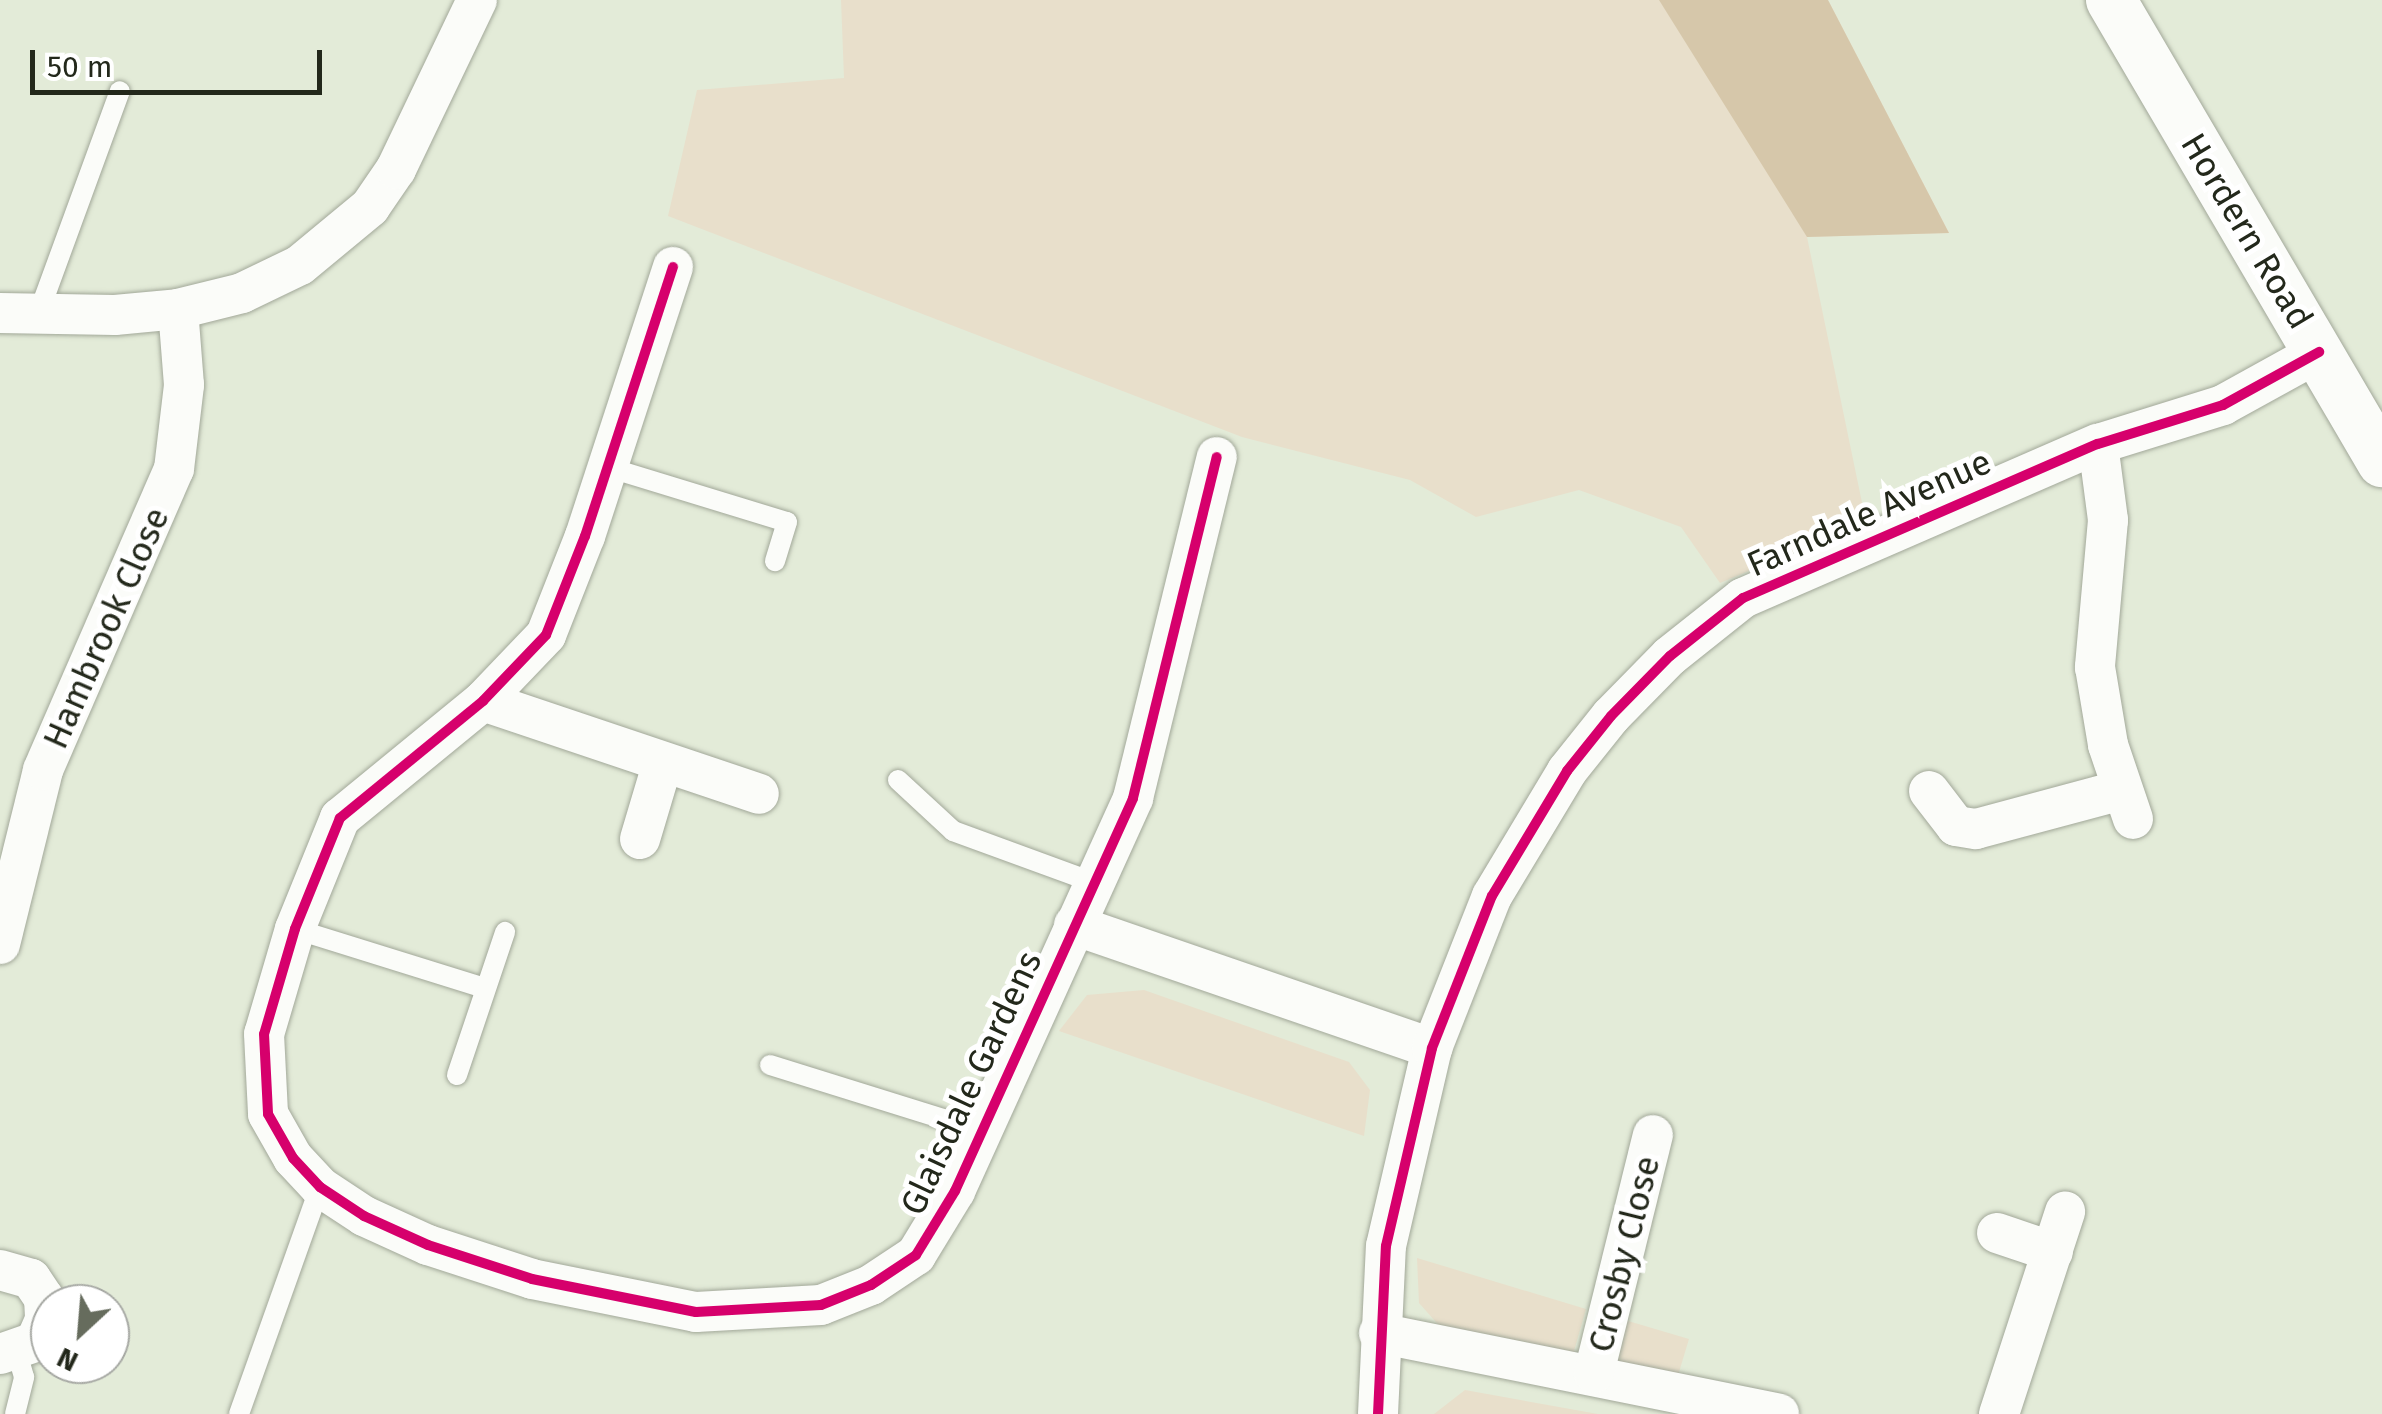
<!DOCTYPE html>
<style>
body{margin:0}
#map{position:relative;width:2382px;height:1414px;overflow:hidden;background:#e3ebd8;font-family:"Fira Sans",sans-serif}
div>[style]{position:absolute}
.green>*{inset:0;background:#e8dfcb}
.forest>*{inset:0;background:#d6c7aa}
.roads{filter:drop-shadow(0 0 2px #a2a899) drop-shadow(0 0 2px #a2a899)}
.service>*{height:20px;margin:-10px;padding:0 10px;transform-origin:10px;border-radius:10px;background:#fbfcf9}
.minor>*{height:40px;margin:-20px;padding:0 20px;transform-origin:20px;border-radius:20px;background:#fbfcf9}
.tertiary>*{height:50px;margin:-25px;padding:0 25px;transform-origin:25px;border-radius:25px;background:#fbfcf9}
.cycleway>*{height:10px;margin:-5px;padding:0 5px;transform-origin:5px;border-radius:5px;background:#d6006c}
span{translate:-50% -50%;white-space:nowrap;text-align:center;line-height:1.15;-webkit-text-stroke:10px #fff;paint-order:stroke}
.street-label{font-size:35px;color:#23281b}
.north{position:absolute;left:30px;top:1284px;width:100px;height:100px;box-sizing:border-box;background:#fff;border:2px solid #a7a9a4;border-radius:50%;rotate:206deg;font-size:28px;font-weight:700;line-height:40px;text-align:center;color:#23281b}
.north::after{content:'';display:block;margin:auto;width:35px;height:45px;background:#666c5d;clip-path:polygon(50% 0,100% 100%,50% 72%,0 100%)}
.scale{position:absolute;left:30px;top:50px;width:292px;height:45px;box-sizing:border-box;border:5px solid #23281b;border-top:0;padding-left:12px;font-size:30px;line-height:35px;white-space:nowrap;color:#23281b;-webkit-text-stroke:8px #fff;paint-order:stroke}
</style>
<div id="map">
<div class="green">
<i style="clip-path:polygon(841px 0,1828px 0,1949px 233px,1807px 237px,1866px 522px,1720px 583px,1681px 527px,1579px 490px,1476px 517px,1410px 480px,1242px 437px,668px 216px,697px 90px,844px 78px)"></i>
<i style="clip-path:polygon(1144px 990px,1349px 1062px,1370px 1090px,1364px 1136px,1059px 1031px,1087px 995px)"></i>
<i style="clip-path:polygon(1417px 1258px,1586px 1309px,1572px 1358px,1443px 1330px,1419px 1303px)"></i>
<i style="clip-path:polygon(1618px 1318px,1689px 1339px,1676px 1382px,1616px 1370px)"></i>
<i style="clip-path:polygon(1465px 1390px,1598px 1414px,1434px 1414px)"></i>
</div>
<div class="forest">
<i style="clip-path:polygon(1659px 0,1828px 0,1949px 233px,1807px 237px)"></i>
</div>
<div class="roads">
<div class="service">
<i style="left:39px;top:312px;width:235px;rotate:-69.9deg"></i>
<i style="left:607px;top:467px;width:188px;rotate:17deg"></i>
<i style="left:787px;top:522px;width:41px;rotate:107.1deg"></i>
<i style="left:898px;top:780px;width:75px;rotate:42.8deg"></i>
<i style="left:953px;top:831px;width:151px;rotate:20.1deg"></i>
<i style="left:295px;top:929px;width:198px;rotate:17.3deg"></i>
<i style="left:770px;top:1065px;width:222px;rotate:17.3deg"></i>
<i style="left:457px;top:1075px;width:151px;rotate:-71.4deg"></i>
<i style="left:15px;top:1414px;width:38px;rotate:-76deg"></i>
<i style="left:24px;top:1377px;width:25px;rotate:-106deg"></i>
<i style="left:239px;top:1414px;width:241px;rotate:-70.4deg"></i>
</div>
<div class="minor">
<i style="left:673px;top:267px;width:283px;rotate:108.1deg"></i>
<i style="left:585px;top:536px;width:106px;rotate:111.5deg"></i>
<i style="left:546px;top:635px;width:91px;rotate:133.7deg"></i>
<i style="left:483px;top:701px;width:185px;rotate:140.7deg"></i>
<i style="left:340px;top:818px;width:120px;rotate:112.1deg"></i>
<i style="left:295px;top:929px;width:109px;rotate:106.4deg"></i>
<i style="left:264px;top:1034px;width:80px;rotate:87.1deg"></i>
<i style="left:268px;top:1114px;width:51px;rotate:60.4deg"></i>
<i style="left:293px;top:1158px;width:40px;rotate:47deg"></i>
<i style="left:320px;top:1187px;width:53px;rotate:33.4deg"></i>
<i style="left:364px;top:1216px;width:70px;rotate:24.4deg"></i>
<i style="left:428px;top:1245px;width:109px;rotate:18.1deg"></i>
<i style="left:532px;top:1279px;width:167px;rotate:11.4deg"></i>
<i style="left:696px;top:1312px;width:125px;rotate:-3.2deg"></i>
<i style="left:821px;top:1305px;width:54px;rotate:-21.8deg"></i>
<i style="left:871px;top:1285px;width:54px;rotate:-33.7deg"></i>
<i style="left:916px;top:1255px;width:75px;rotate:-58.6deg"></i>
<i style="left:955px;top:1191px;width:431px;rotate:-65.6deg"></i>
<i style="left:1133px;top:798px;width:351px;rotate:-76.2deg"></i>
<i style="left:0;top:313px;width:115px;rotate:1deg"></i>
<i style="left:115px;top:315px;width:63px;rotate:-5.4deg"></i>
<i style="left:178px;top:309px;width:66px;rotate:-14deg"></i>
<i style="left:242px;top:293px;width:64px;rotate:-25.8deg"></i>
<i style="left:300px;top:265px;width:91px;rotate:-39.6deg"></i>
<i style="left:370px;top:207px;width:46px;rotate:-55.6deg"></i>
<i style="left:396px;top:169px;width:187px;rotate:-64.4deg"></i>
<i style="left:2098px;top:444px;width:77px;rotate:82.5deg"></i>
<i style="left:2108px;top:520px;width:148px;rotate:95.1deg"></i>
<i style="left:2095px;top:667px;width:79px;rotate:80.5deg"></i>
<i style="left:2108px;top:745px;width:78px;rotate:71.3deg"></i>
<i style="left:483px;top:701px;width:291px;rotate:18.6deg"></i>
<i style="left:1929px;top:791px;width:44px;rotate:52.4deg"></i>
<i style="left:1956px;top:826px;width:20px;rotate:9deg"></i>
<i style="left:1976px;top:829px;width:151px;rotate:-15deg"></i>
<i style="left:640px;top:839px;width:77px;rotate:-73.4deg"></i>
<i style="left:1074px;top:925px;width:379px;rotate:19deg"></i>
<i style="left:0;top:944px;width:179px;rotate:-76.1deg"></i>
<i style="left:43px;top:770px;width:328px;rotate:-66.5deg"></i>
<i style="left:174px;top:469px;width:85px;rotate:-83.2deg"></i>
<i style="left:184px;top:385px;width:76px;rotate:-94.5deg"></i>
<i style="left:1997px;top:1233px;width:59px;rotate:18.7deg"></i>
<i style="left:0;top:1270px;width:32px;rotate:16deg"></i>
<i style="left:31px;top:1279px;width:23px;rotate:56deg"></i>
<i style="left:44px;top:1298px;width:22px;rotate:87deg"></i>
<i style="left:45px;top:1320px;width:24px;rotate:114deg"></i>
<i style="left:35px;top:1342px;width:37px;rotate:161deg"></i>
<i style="left:1379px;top:1333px;width:408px;rotate:11.4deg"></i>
<i style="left:1594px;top:1373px;width:245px;rotate:-76.1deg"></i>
<i style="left:1378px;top:1414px;width:168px;rotate:-87.3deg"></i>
<i style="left:1386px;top:1246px;width:203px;rotate:-76.9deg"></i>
<i style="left:1432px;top:1048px;width:163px;rotate:-68.5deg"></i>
<i style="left:1492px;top:896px;width:146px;rotate:-59deg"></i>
<i style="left:1567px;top:771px;width:70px;rotate:-51.3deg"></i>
<i style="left:1611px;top:716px;width:84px;rotate:-45.5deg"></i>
<i style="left:1670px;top:656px;width:93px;rotate:-38.5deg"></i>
<i style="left:1743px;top:598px;width:387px;rotate:-23.5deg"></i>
<i style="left:2098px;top:444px;width:131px;rotate:-17.3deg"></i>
<i style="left:2223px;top:405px;width:110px;rotate:-28.9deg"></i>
<i style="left:1999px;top:1414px;width:213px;rotate:-71.9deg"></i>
</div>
<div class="tertiary">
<i style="left:2111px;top:0;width:536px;rotate:59.6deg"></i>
</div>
</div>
<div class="cycleway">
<i style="left:673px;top:267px;width:283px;rotate:108.1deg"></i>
<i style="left:585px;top:536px;width:106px;rotate:111.5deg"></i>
<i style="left:546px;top:635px;width:91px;rotate:133.7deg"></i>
<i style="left:483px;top:701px;width:185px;rotate:140.7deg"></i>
<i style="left:340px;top:818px;width:120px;rotate:112.1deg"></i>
<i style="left:295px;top:929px;width:109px;rotate:106.4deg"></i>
<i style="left:264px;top:1034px;width:80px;rotate:87.1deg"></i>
<i style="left:268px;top:1114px;width:51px;rotate:60.4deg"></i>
<i style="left:293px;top:1158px;width:40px;rotate:47deg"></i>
<i style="left:320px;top:1187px;width:53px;rotate:33.4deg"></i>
<i style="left:364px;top:1216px;width:70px;rotate:24.4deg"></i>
<i style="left:428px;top:1245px;width:109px;rotate:18.1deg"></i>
<i style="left:532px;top:1279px;width:167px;rotate:11.4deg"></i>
<i style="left:696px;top:1312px;width:125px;rotate:-3.2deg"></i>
<i style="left:821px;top:1305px;width:54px;rotate:-21.8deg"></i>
<i style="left:871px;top:1285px;width:54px;rotate:-33.7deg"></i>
<i style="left:916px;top:1255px;width:75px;rotate:-58.6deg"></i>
<i style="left:955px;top:1191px;width:431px;rotate:-65.6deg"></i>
<i style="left:1133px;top:798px;width:351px;rotate:-76.2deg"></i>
<i style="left:1378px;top:1414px;width:168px;rotate:-87.3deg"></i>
<i style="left:1386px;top:1246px;width:203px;rotate:-76.9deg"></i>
<i style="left:1432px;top:1048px;width:163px;rotate:-68.5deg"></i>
<i style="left:1492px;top:896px;width:146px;rotate:-59deg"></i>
<i style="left:1567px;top:771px;width:70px;rotate:-51.3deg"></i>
<i style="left:1611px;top:716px;width:84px;rotate:-45.5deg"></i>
<i style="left:1670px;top:656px;width:93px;rotate:-38.5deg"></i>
<i style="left:1743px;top:598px;width:387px;rotate:-23.5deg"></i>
<i style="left:2098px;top:444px;width:131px;rotate:-17.3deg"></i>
<i style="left:2223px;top:405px;width:110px;rotate:-28.9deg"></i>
</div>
<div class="street-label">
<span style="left:2247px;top:231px;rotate:59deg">Hordern Road</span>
<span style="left:1869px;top:513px;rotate:-24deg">Farndale Avenue</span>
<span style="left:106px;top:628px;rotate:-66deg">Hambrook Close</span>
<span style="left:971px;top:1083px;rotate:-65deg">Glaisdale Gardens</span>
<span style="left:1624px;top:1254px;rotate:-76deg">Crosby Close</span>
</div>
<div class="north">N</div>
<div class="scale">50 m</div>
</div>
